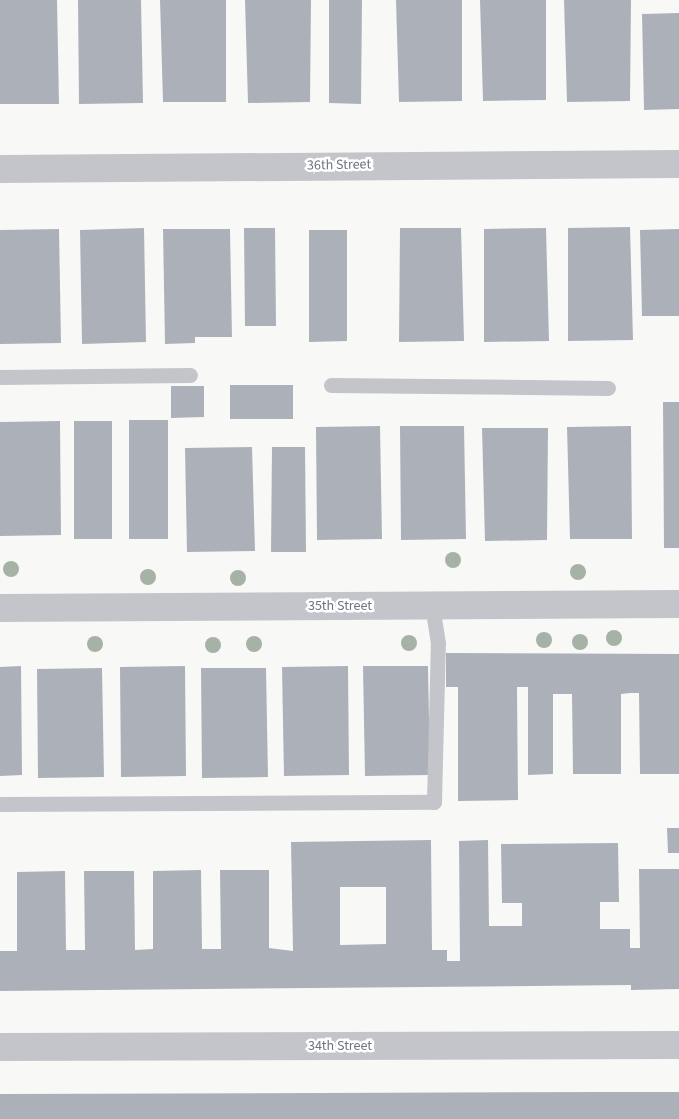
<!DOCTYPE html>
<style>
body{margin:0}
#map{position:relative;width:679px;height:1119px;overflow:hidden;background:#f8f9f7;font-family:"Source Sans 3",sans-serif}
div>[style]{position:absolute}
.building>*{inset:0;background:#acb1b9}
.lane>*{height:15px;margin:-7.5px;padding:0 7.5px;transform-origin:7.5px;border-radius:7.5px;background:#c3c5ca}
.street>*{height:28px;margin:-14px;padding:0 14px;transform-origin:14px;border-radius:14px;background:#c3c5ca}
.trees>*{width:16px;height:16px;margin:-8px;border-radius:50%;background:#a7b2a6}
span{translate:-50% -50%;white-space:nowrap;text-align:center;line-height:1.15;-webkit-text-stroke:5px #fff;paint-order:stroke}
.street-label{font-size:14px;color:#6a7486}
</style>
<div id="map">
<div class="building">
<i style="clip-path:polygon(0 0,57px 0,59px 104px,0 104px)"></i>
<i style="clip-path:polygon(78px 0,141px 0,143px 103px,79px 104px)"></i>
<i style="clip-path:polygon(160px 0,226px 0,226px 102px,163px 102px)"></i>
<i style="clip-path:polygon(245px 0,311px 0,310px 102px,248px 103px)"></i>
<i style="clip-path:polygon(329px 0,362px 0,361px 104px,329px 103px)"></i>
<i style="clip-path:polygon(396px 0,462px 0,462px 101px,399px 102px)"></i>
<i style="clip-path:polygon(480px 0,546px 0,546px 100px,483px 101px)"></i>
<i style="clip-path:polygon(564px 0,631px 0,630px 101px,567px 102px)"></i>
<i style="clip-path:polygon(679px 13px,679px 109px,644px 110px,642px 14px)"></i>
<i style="clip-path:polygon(630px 227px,633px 340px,568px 341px,568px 228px)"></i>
<i style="clip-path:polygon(144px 228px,146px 342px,82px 344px,80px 230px)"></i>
<i style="clip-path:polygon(244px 228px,275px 228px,276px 326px,245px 326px)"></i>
<i style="clip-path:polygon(400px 228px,461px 228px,464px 341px,399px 342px)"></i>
<i style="clip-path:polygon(546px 228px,549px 341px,484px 342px,484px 229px)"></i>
<i style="clip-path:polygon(59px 229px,61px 343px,0 344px,0 230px)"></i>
<i style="clip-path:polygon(163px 229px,230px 229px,232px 337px,195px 337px,195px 343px,165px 344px)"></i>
<i style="clip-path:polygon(679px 229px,679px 316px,642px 316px,640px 230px)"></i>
<i style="clip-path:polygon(309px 230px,347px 230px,347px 341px,309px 342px)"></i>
<i style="clip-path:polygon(230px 385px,293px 385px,293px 419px,230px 419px)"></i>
<i style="clip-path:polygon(171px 386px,204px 386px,204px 417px,171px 418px)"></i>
<i style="clip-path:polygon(663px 402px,679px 402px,679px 548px,664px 548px)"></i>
<i style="clip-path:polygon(129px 420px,168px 420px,168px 539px,129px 539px)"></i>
<i style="clip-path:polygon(60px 421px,61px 535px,0 536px,0 422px)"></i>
<i style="clip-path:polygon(74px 421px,112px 421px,112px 539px,74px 539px)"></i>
<i style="clip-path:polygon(380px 426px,382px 539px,317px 540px,316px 427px)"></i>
<i style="clip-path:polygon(400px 426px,464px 426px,466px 539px,401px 540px)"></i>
<i style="clip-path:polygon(631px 426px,632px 539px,570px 539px,567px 427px)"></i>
<i style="clip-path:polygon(482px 428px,548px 428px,547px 540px,485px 541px)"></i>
<i style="clip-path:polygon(252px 447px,255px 551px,187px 552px,185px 448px)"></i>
<i style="clip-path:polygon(272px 447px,305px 447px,306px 552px,271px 552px)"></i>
<i style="clip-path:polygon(446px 653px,679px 654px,679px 774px,640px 774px,639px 693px,630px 693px,621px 694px,621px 774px,573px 774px,572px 694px,553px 694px,553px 774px,528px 775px,528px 687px,517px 687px,518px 800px,458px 801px,458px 687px,446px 687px)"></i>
<i style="clip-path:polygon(21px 666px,22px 775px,0 776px,0 667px)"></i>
<i style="clip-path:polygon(185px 666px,186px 776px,121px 777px,120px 667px)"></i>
<i style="clip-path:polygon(348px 666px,349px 775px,284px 776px,282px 667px)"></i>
<i style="clip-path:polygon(363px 666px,428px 666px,430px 775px,365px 776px)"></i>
<i style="clip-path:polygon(102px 668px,104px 777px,38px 778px,37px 669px)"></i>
<i style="clip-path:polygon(201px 668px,266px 668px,268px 777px,202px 778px)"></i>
<i style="clip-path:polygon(667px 828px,679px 828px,679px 853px,668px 853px)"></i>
<i style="clip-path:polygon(evenodd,431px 840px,432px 950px,447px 950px,447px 961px,460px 961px,459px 841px,488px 840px,489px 926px,522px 926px,522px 903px,502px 903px,501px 844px,618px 843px,619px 902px,600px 902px,600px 929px,630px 929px,630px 948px,640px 948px,639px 869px,679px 869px,679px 989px,631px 990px,631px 985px,0 991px,0 951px,17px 951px,17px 872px,65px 871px,66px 950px,85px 950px,84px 871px,134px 871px,135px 950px,153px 949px,153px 871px,201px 870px,202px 949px,221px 949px,220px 870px,269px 870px,269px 948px,293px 951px,291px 842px,431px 840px,340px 887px,386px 887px,386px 944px,340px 945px,340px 887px)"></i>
<i style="clip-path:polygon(598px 1092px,679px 1092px,679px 1119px,0 1119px,0 1094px)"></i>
</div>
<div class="lane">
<i style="left:0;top:377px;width:190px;rotate:-0.6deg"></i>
<i style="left:331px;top:385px;width:277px;rotate:0.6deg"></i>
<i style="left:0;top:804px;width:434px;rotate:-0.3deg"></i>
<i style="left:434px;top:802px;width:159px;rotate:-88.6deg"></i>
<i style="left:438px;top:643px;width:37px;rotate:-99deg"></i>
</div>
<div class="street">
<i style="left:0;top:169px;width:679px;rotate:-0.42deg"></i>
<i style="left:0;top:608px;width:679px;rotate:-0.34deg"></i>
<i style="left:0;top:1047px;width:679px;rotate:-0.17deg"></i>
</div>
<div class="trees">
<i style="left:453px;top:560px"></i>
<i style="left:11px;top:569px"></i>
<i style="left:578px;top:572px"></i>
<i style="left:148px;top:577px"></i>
<i style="left:238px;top:578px"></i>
<i style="left:614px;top:638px"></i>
<i style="left:544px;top:640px"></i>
<i style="left:580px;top:642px"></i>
<i style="left:409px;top:643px"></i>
<i style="left:95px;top:644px"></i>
<i style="left:254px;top:644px"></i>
<i style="left:213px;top:645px"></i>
</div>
<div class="street-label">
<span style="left:339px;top:165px;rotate:-1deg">36th Street</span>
<span style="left:340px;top:606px">35th Street</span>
<span style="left:340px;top:1046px">34th Street</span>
</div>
</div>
